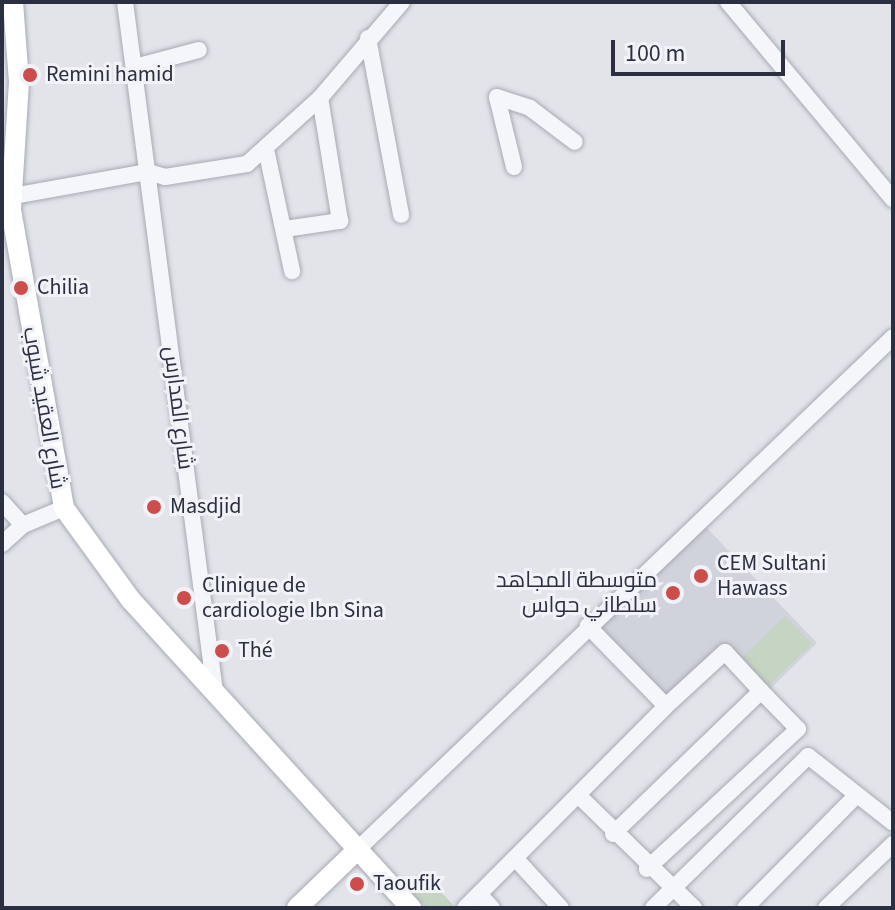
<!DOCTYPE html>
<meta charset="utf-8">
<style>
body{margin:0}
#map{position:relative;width:895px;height:910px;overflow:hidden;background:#e2e4ea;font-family:"Source Sans 3",Cairo,sans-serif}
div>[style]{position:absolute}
.built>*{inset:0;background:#d0d3dc}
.green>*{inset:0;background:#c5d4c3}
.roads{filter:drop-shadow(0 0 2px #a7aab4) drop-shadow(0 0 2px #a7aab4)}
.minor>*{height:16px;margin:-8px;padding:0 8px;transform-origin:8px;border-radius:8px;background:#f5f6f9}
.major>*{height:20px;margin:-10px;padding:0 10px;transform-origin:10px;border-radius:10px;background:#fff}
.dots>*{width:22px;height:22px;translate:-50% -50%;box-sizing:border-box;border:4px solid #f2f3f8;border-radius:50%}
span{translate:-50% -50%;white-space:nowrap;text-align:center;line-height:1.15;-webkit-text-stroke:6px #f2f3f8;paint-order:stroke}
.poi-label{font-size:22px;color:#2a2f42}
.left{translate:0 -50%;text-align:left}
.right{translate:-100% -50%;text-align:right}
.street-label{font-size:22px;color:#2a2f42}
.frame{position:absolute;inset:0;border:4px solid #2a2f42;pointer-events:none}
.scale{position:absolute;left:611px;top:40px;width:174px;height:36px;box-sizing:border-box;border:4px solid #2a2f42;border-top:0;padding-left:10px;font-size:24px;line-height:28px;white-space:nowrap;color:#2a2f42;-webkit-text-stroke:6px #f2f3f8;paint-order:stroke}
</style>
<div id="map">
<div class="built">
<i style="clip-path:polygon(703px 524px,817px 643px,768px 691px,726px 646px,663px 702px,596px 628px)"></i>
</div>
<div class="green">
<i style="clip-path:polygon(785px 616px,812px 644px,768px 686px,742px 658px)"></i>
<i style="clip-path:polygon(421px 871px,455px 907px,454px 908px,426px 908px,405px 886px)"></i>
</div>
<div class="roads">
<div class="minor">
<i style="left:125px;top:2px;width:696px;rotate:82.57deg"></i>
<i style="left:728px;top:2px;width:257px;rotate:50.1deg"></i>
<i style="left:368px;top:38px;width:180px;rotate:79.4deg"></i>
<i style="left:135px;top:67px;width:66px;rotate:-14.9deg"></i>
<i style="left:267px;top:154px;width:120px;rotate:77.9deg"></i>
<i style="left:514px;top:167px;width:72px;rotate:-103.7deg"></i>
<i style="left:497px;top:97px;width:35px;rotate:18deg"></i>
<i style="left:530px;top:108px;width:56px;rotate:37.1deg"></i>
<i style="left:13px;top:196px;width:137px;rotate:-10.1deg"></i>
<i style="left:148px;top:172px;width:18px;rotate:16deg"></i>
<i style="left:165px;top:177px;width:83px;rotate:-9deg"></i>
<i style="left:247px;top:164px;width:98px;rotate:-42.1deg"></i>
<i style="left:320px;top:98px;width:126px;rotate:-49.5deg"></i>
<i style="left:285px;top:229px;width:56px;rotate:-8.3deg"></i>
<i style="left:340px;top:221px;width:125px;rotate:-99.2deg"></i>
<i style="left:2px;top:502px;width:31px;rotate:48deg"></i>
<i style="left:2px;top:544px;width:28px;rotate:-42deg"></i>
<i style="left:23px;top:525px;width:44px;rotate:-22.5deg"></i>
<i style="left:666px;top:706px;width:80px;rotate:-42.5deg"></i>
<i style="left:725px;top:652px;width:53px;rotate:47.3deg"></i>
<i style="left:578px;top:795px;width:162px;rotate:44.2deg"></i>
<i style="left:613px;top:834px;width:206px;rotate:-44deg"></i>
<i style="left:761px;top:691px;width:53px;rotate:45.8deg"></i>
<i style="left:798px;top:729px;width:206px;rotate:137.2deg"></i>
<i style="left:357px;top:850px;width:742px;rotate:-43.74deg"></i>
<i style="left:515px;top:858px;width:68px;rotate:47.4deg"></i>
<i style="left:479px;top:894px;width:19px;rotate:47deg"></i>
<i style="left:465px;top:908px;width:285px;rotate:-45.1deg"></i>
<i style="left:666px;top:706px;width:112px;rotate:-134.3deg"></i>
<i style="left:653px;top:908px;width:217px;rotate:-44.4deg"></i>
<i style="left:808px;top:756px;width:108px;rotate:38.2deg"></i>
<i style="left:745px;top:908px;width:159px;rotate:-45.3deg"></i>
<i style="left:826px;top:908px;width:93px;rotate:-43.7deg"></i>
</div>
<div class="major">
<i style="left:13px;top:2px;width:80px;rotate:85.7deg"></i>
<i style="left:19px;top:82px;width:128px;rotate:93.6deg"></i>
<i style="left:11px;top:210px;width:303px;rotate:79.9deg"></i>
<i style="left:64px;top:508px;width:112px;rotate:54deg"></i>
<i style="left:130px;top:599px;width:418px;rotate:47.7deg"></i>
<i style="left:297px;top:908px;width:83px;rotate:-44deg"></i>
</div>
</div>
<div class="dots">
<i style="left:30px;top:75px;background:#cc4d4a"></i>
<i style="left:21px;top:288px;background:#cc4d4a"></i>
<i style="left:154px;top:507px;background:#cc4d4a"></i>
<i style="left:701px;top:576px;background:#cc4d4a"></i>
<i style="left:673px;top:593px;background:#cc4d4a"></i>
<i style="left:184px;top:598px;background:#cc4d4a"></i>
<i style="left:222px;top:651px;background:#cc4d4a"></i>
<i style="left:357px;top:884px;background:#cc4d4a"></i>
</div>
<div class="poi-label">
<span class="left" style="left:46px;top:75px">Remini hamid</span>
<span class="left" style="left:37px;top:288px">Chilia</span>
<span class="left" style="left:170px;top:507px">Masdjid</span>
<span class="left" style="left:717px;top:576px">CEM Sultani<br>Hawass</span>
<span class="right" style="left:657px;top:593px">متوسطة المجاهد<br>سلطاني حواس</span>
<span class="left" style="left:202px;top:598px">Clinique de<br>cardiologie Ibn Sina</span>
<span class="left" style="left:238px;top:651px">Thé</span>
<span class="left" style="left:373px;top:884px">Taoufik</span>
</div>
<div class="street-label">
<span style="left:44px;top:408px;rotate:80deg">شارع العقيد شبوب</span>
<span style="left:178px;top:408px;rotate:83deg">شارع المدارس</span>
</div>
<div class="frame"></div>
<div class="scale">100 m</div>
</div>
